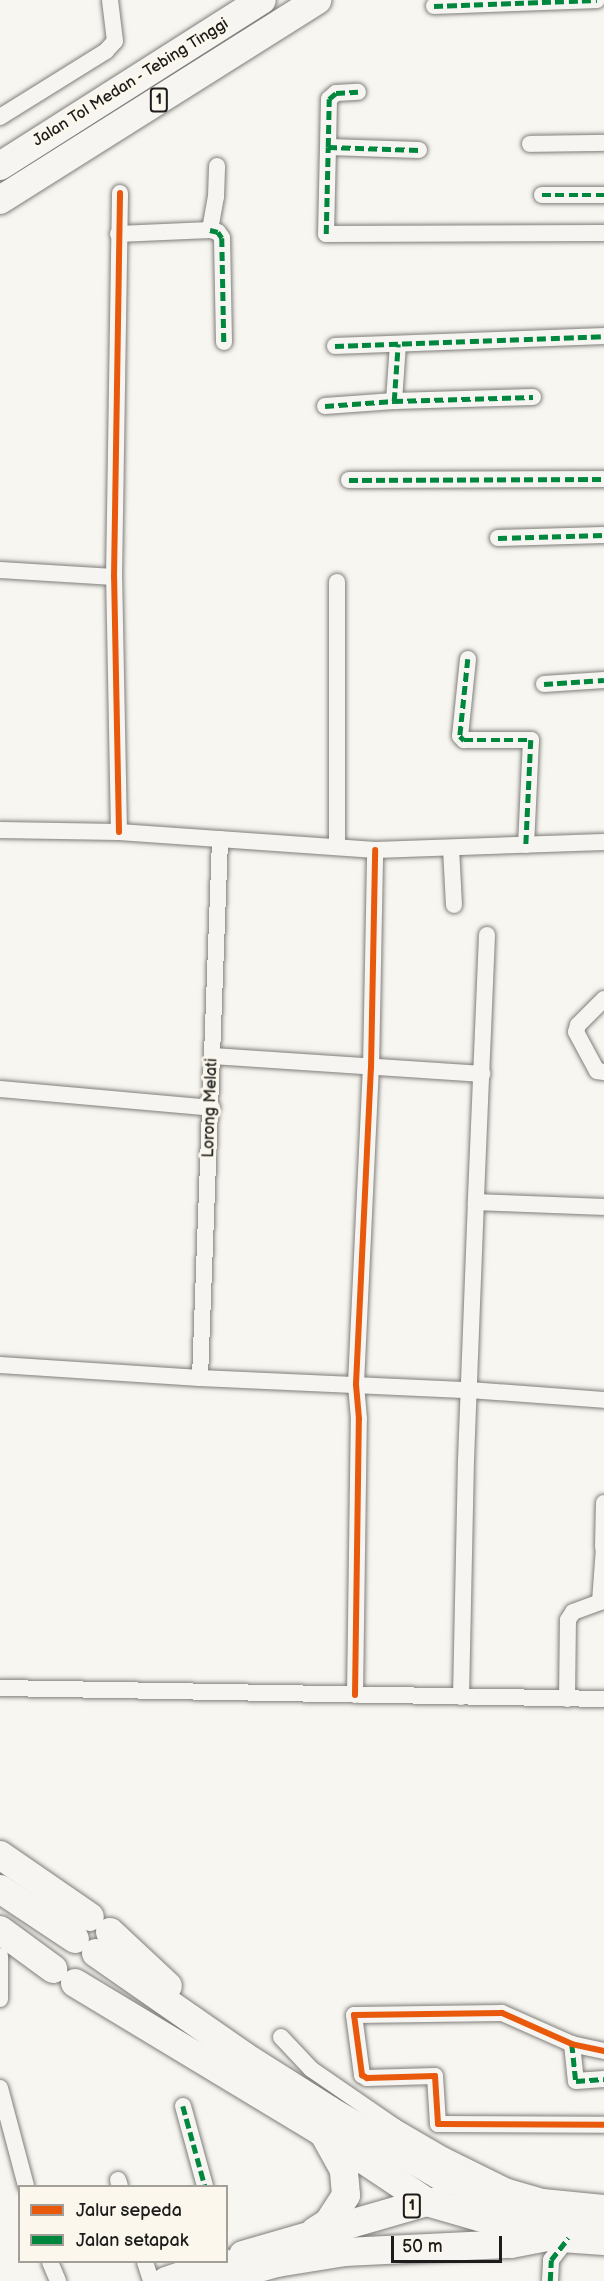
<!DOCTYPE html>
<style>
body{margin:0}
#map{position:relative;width:604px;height:2281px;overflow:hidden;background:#f8f6f0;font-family:"Balsamiq Sans",sans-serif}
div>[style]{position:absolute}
.roads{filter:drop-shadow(0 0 2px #7f7e7b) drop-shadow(0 0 2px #7f7e7b)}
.street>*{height:16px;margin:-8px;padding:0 8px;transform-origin:8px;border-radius:8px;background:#f6f5f1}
.highway>*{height:28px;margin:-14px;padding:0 14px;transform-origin:14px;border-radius:14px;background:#f6f5f1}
.quiet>*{height:4.5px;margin-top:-2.25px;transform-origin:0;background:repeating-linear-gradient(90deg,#00873e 0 9px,transparent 0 13.5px)}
.cycleway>*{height:6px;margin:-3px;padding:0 3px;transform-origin:3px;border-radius:3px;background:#e8590c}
span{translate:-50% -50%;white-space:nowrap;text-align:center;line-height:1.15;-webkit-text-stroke:6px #fbf7ec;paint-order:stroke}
.shield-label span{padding:2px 4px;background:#fbf7ec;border:2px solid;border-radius:4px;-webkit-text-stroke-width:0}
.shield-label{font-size:15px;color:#1c1c1c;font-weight:700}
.street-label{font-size:16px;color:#1c1c1c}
.legend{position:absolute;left:18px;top:2185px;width:210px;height:78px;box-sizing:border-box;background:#fbf7ec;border:2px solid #a29f99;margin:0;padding:8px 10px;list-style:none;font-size:18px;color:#1c1c1c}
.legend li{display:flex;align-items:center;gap:12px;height:30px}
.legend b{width:30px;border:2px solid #a29f99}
.scale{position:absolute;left:391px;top:2236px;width:111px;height:27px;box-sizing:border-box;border:3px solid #1c1c1c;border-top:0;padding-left:8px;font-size:18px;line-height:21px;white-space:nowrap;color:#1c1c1c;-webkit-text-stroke:4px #fbf7ec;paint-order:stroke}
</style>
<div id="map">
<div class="roads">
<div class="street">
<i style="left:434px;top:6px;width:163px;rotate:-2.1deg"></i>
<i style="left:0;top:117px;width:125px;rotate:-31.9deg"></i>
<i style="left:106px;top:51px;width:13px;rotate:-48deg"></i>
<i style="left:115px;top:41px;width:41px;rotate:-97deg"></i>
<i style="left:530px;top:144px;width:74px;rotate:-0.8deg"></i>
<i style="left:328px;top:147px;width:48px;rotate:-88.8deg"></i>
<i style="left:329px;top:99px;width:9px;rotate:-41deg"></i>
<i style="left:336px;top:93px;width:22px;rotate:-3deg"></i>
<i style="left:419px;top:150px;width:91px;rotate:-178.1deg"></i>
<i style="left:328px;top:147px;width:87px;rotate:91.3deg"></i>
<i style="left:326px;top:234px;width:278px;rotate:-0.2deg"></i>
<i style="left:542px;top:195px;width:62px"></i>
<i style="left:210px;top:230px;width:8px;rotate:14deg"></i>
<i style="left:218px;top:232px;width:7px;rotate:56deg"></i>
<i style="left:222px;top:238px;width:104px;rotate:88.9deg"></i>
<i style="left:118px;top:234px;width:92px;rotate:-2.5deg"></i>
<i style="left:210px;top:230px;width:34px;rotate:-80deg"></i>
<i style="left:216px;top:197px;width:31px;rotate:-88deg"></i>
<i style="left:335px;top:346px;width:269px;rotate:-2.1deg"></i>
<i style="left:394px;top:401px;width:139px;rotate:-1.6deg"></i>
<i style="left:325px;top:406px;width:69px;rotate:-4.1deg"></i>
<i style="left:394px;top:401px;width:57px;rotate:-86deg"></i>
<i style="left:349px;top:480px;width:255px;rotate:-0.2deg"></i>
<i style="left:498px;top:538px;width:106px;rotate:-1.6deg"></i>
<i style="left:0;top:570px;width:114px;rotate:3.5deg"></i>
<i style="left:337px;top:582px;width:264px;rotate:90deg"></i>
<i style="left:468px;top:659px;width:77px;rotate:95.9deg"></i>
<i style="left:460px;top:736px;width:6px;rotate:45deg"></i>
<i style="left:464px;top:740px;width:67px"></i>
<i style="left:531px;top:740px;width:105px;rotate:92.7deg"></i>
<i style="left:544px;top:684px;width:60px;rotate:-3.8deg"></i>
<i style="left:0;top:830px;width:119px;rotate:1deg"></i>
<i style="left:119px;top:832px;width:257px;rotate:4deg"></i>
<i style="left:375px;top:850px;width:229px;rotate:-2deg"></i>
<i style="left:119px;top:832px;width:255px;rotate:-91.1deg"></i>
<i style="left:114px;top:577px;width:384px;rotate:-89.1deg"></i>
<i style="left:451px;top:848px;width:57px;rotate:87deg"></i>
<i style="left:487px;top:935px;width:267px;rotate:92.4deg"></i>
<i style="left:476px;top:1202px;width:128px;rotate:2.2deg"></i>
<i style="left:604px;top:999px;width:37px;rotate:135deg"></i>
<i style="left:578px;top:1025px;width:7px;rotate:106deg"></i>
<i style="left:576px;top:1032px;width:44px;rotate:61.7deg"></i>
<i style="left:597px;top:1071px;width:7px;rotate:8deg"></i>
<i style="left:213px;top:1056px;width:270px;rotate:3.8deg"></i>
<i style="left:0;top:1089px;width:213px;rotate:5.1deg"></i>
<i style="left:0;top:1365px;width:200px;rotate:3.7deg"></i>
<i style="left:200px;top:1378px;width:269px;rotate:2.6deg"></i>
<i style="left:469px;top:1390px;width:135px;rotate:4.2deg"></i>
<i style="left:200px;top:1378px;width:539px;rotate:-87.87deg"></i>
<i style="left:603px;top:1547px;width:44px;rotate:-88.7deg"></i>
<i style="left:0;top:1688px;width:604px;rotate:1.04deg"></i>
<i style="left:355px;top:1695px;width:276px;rotate:-89.2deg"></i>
<i style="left:359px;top:1419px;width:35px;rotate:-95deg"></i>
<i style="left:356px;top:1384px;width:316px;rotate:-87.3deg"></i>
<i style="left:371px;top:1068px;width:218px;rotate:-88.9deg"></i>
<i style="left:461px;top:1697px;width:237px;rotate:-88.8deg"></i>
<i style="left:466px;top:1460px;width:258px;rotate:-87.8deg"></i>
<i style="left:567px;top:1699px;width:79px;rotate:-89.3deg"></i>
<i style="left:568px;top:1620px;width:9px;rotate:-58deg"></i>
<i style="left:573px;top:1612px;width:29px;rotate:-20deg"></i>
<i style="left:600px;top:1602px;width:55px;rotate:-85.8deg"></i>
<i style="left:0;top:1956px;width:43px;rotate:90deg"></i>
<i style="left:281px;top:2037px;width:44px;rotate:46.8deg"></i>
<i style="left:311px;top:2069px;width:102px;rotate:34.6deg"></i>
<i style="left:395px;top:2127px;width:58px;rotate:30.1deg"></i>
<i style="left:445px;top:2156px;width:70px;rotate:26.2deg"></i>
<i style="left:508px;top:2187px;width:36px;rotate:16deg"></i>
<i style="left:543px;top:2197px;width:61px;rotate:5.6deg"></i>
<i style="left:572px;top:2044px;width:37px;rotate:84deg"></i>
<i style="left:576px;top:2081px;width:28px;rotate:-4deg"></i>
<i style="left:604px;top:2051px;width:33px;rotate:-168deg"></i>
<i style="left:572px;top:2044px;width:77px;rotate:-156.1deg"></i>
<i style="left:502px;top:2013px;width:148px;rotate:179.2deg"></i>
<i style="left:354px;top:2015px;width:61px;rotate:82.4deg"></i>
<i style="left:362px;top:2075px;width:6px;rotate:31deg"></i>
<i style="left:367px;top:2078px;width:68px;rotate:-1.7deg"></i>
<i style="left:435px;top:2076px;width:48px;rotate:86.4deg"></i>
<i style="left:438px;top:2124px;width:166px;rotate:0.3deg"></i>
<i style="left:0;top:2088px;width:101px;rotate:75.1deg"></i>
<i style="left:183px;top:2106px;width:83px;rotate:74.6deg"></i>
<i style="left:118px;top:2180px;width:6px;rotate:72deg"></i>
<i style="left:50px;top:2262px;width:21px;rotate:67deg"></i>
<i style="left:145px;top:2262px;width:20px;rotate:72deg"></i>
<i style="left:550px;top:2281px;width:21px;rotate:-87deg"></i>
<i style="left:551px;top:2260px;width:28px;rotate:-52deg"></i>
</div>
<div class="highway">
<i style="left:0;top:166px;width:310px;rotate:-32.4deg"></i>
<i style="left:0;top:200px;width:375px;rotate:-32.2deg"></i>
<i style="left:0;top:1855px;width:109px;rotate:34.6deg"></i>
<i style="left:0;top:1889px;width:90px;rotate:33.7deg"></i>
<i style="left:0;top:1930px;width:66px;rotate:36.3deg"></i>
<i style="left:110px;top:1932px;width:79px;rotate:43deg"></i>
<i style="left:96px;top:1953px;width:180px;rotate:34.8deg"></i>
<i style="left:244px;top:2056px;width:101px;rotate:32.4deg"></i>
<i style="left:329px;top:2110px;width:128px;rotate:30.6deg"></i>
<i style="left:439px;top:2175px;width:85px;rotate:21.4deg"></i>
<i style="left:75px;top:1983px;width:288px;rotate:31.1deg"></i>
<i style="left:322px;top:2132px;width:126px;rotate:33.7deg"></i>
<i style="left:427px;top:2202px;width:126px;rotate:16.1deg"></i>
<i style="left:499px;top:2205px;width:106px;rotate:8.1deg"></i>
<i style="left:315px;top:2231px;width:15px;rotate:-32deg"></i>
<i style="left:328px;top:2223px;width:33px;rotate:-57deg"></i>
<i style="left:346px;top:2195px;width:25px;rotate:-95deg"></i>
<i style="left:344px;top:2170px;width:39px;rotate:-119deg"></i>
<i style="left:243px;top:2255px;width:191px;rotate:-16.1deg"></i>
<i style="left:427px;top:2202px;width:11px"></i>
<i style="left:166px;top:2281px;width:59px;rotate:-18.7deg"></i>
<i style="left:213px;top:2281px;width:66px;rotate:-15.7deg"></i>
<i style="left:277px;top:2263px;width:69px;rotate:-9.2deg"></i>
<i style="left:345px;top:2252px;width:166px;rotate:-2.8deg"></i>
<i style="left:511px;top:2244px;width:38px;rotate:-11deg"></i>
<i style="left:548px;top:2237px;width:56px;rotate:4.1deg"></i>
</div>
</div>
<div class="quiet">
<i style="left:434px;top:6px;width:163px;rotate:-2.1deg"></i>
<i style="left:328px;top:147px;width:48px;rotate:-88.8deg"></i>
<i style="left:329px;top:99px;width:9px;rotate:-41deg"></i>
<i style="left:336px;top:93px;width:22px;rotate:-3deg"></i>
<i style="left:542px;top:195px;width:62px"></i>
<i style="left:210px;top:230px;width:8px;rotate:14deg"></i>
<i style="left:218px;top:232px;width:7px;rotate:56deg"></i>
<i style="left:222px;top:238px;width:104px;rotate:88.9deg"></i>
<i style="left:326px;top:234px;width:87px;rotate:-88.7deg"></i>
<i style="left:328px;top:147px;width:91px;rotate:1.9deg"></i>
<i style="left:335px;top:346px;width:269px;rotate:-2.1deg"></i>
<i style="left:394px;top:401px;width:139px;rotate:-1.6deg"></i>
<i style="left:325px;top:406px;width:69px;rotate:-4.1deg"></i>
<i style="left:394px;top:401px;width:57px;rotate:-86deg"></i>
<i style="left:349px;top:480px;width:255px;rotate:-0.2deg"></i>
<i style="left:498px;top:538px;width:106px;rotate:-1.6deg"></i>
<i style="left:468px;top:659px;width:77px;rotate:95.9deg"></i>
<i style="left:460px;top:736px;width:6px;rotate:45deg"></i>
<i style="left:464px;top:740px;width:67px"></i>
<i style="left:531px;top:740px;width:105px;rotate:92.7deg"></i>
<i style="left:544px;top:684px;width:60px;rotate:-3.8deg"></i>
<i style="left:572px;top:2044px;width:37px;rotate:84deg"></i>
<i style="left:576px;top:2081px;width:28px;rotate:-4deg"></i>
<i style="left:183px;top:2106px;width:83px;rotate:74.6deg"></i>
<i style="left:550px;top:2281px;width:21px;rotate:-87deg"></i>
<i style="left:551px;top:2260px;width:28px;rotate:-52deg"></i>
</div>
<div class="cycleway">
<i style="left:119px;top:832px;width:255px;rotate:-91.1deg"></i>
<i style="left:114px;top:577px;width:384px;rotate:-89.1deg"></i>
<i style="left:355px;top:1695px;width:276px;rotate:-89.2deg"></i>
<i style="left:359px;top:1419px;width:35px;rotate:-95deg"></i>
<i style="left:356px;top:1384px;width:316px;rotate:-87.3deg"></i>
<i style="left:371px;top:1068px;width:218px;rotate:-88.9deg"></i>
<i style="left:604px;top:2051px;width:33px;rotate:-168deg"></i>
<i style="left:572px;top:2044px;width:77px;rotate:-156.1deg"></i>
<i style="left:502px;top:2013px;width:148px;rotate:179.2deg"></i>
<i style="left:354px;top:2015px;width:61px;rotate:82.4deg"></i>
<i style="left:362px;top:2075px;width:6px;rotate:31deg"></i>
<i style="left:367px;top:2078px;width:68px;rotate:-1.7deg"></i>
<i style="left:435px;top:2076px;width:48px;rotate:86.4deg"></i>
<i style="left:438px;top:2124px;width:166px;rotate:0.3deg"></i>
</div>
<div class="shield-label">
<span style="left:159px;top:100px">1</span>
<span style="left:412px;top:2206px">1</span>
</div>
<div class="street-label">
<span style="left:131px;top:83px;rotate:-32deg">Jalan Tol Medan - Tebing Tinggi</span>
<span style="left:211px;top:1108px;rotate:-88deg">Lorong Melati</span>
</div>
<ul class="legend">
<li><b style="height:8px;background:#e8590c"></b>Jalur sepeda</li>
<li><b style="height:8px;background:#00873e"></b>Jalan setapak</li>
</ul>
<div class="scale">50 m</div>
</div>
